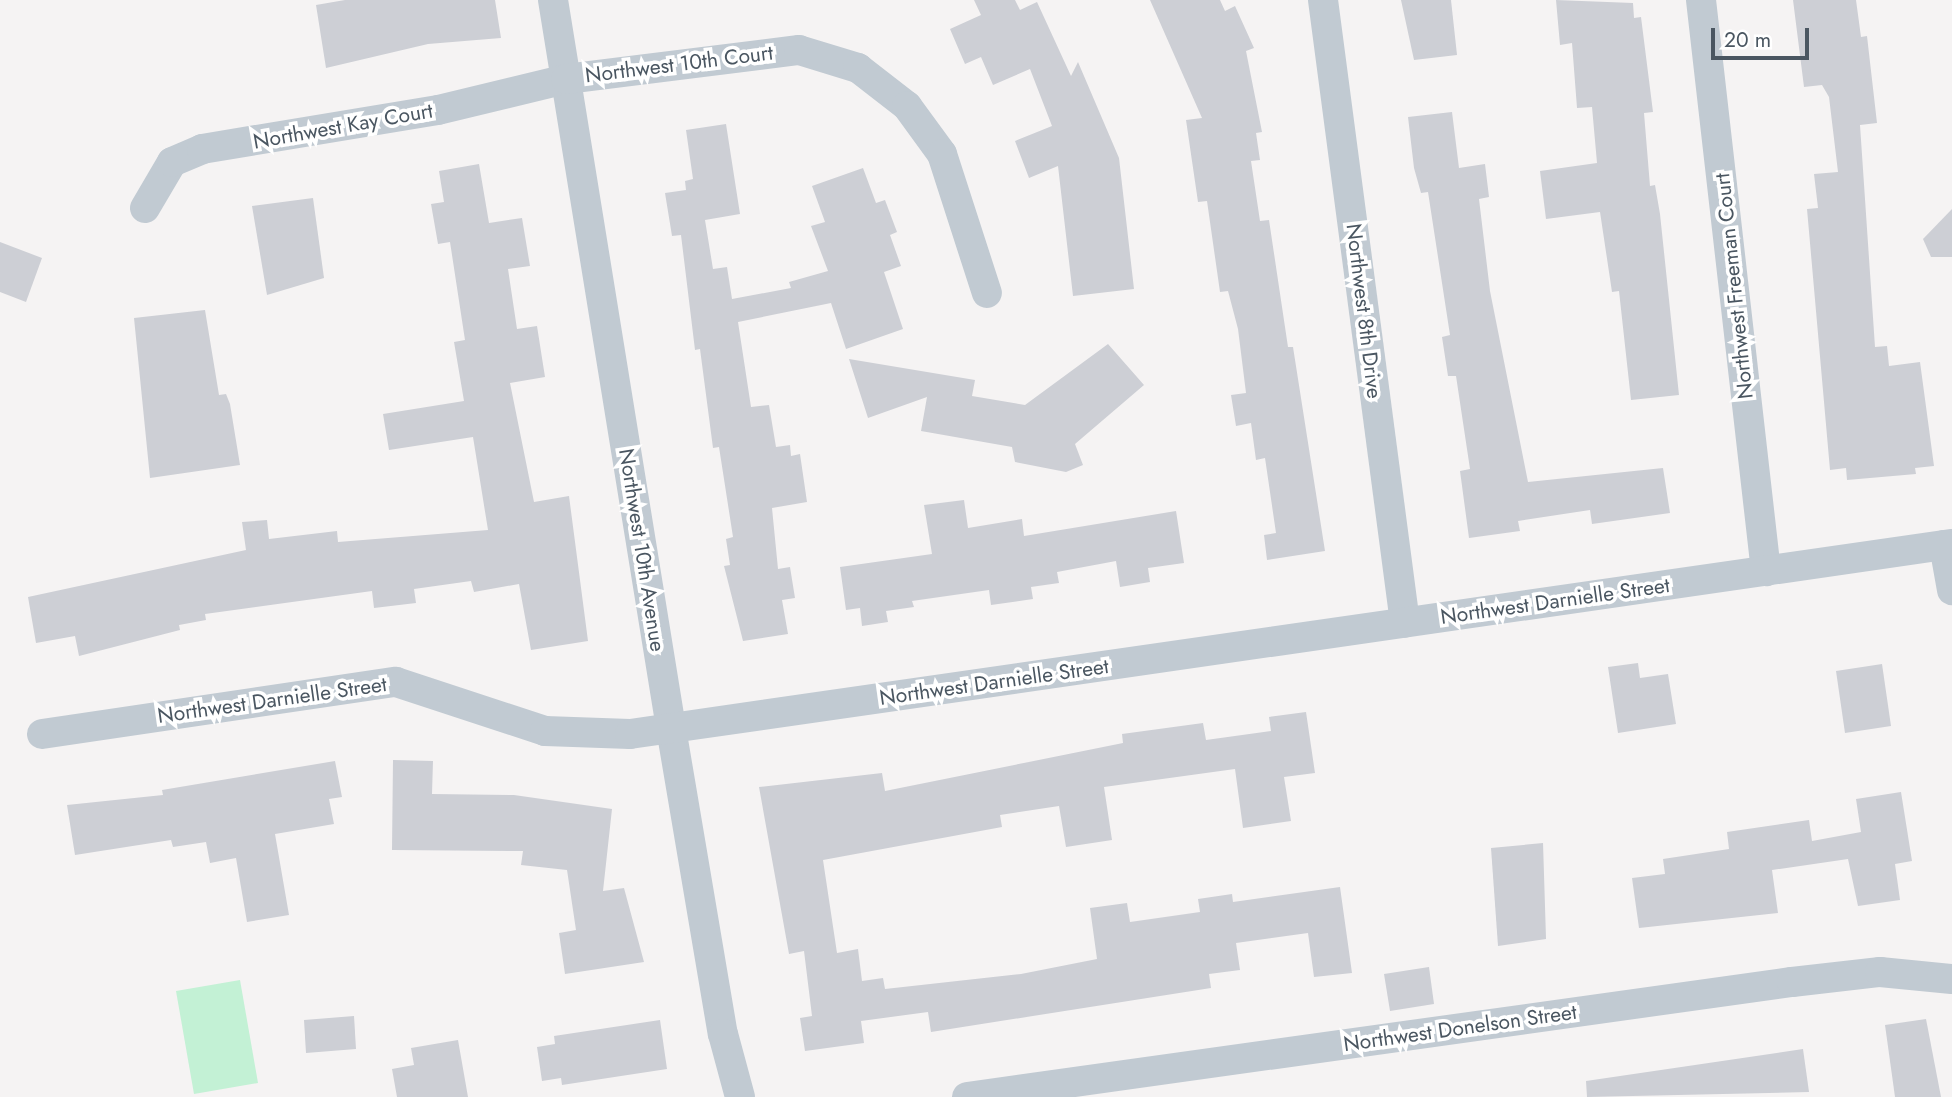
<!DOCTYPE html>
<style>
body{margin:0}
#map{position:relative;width:1952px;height:1097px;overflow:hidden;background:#f5f3f3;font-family:Jost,sans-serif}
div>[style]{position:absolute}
.green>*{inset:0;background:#c3f1d5}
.building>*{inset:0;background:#cdcfd5}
.street>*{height:30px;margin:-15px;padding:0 15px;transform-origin:15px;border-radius:15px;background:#c1cad2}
span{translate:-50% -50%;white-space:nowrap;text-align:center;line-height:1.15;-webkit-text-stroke:7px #fff;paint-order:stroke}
.street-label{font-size:21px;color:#4a5661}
.scale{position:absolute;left:1711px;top:28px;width:98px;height:32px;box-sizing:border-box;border:4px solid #4a5661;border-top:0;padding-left:9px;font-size:21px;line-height:24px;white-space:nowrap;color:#4a5661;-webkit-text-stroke:5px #fff;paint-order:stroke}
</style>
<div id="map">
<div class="green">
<i style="clip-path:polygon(240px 980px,258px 1083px,194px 1094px,176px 991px)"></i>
</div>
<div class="building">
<i style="clip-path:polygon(345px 0,495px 0,501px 38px,428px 44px,326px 68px,316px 5px)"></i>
<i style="clip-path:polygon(974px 0,1015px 0,1020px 10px,1037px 2px,1071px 76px,1078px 62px,1119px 158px,1134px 289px,1073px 296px,1058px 166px,1029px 178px,1015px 141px,1052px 126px,1030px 69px,993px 85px,981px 57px,965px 64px,950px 29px,981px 15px)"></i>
<i style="clip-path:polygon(1150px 0,1220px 0,1225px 11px,1235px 6px,1254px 48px,1246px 51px,1262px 132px,1256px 133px,1260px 160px,1251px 161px,1260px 221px,1269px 220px,1288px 347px,1293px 347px,1325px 551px,1267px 560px,1264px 535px,1276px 533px,1265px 458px,1256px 460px,1251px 423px,1236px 426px,1231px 395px,1246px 393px,1238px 329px,1228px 291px,1220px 292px,1207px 201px,1198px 202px,1186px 120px,1202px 118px)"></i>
<i style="clip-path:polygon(1401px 0,1451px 0,1457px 55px,1414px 60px)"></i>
<i style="clip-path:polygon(1556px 0,1633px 3px,1634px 18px,1641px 17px,1653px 112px,1644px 113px,1650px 186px,1655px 185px,1660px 214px,1679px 395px,1631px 400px,1619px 291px,1612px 292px,1600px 212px,1546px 219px,1540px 171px,1597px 163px,1592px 107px,1577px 108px,1572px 43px,1560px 45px)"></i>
<i style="clip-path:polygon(1793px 0,1856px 0,1861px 37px,1867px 36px,1877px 123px,1860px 125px,1875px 347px,1887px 346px,1889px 366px,1920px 362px,1934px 466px,1915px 468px,1916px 474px,1847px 480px,1846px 468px,1830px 470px,1807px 209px,1818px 208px,1814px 174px,1838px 172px,1829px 97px,1822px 85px,1804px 87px)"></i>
<i style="clip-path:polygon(1452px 112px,1459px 168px,1485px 164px,1489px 197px,1479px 199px,1490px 291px,1528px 482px,1663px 468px,1670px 513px,1592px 524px,1590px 510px,1518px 521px,1520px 531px,1469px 538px,1460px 471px,1470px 469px,1456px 376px,1448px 376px,1442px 337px,1450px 335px,1428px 192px,1421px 193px,1414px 168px,1408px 117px)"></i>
<i style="clip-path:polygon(726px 124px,740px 214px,705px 220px,713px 269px,727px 267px,732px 299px,791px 288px,789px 282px,828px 271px,811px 226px,825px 222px,812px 186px,863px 168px,876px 203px,885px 200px,897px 232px,890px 235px,901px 266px,884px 272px,903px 329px,846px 349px,831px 303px,738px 322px,751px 407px,769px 405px,776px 447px,790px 445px,791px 456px,800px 454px,807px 502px,772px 508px,778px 569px,790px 567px,795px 598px,782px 600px,788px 634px,743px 641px,724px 566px,730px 565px,726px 539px,733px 537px,719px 447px,713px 448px,700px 349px,695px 350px,681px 235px,672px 236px,665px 193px,686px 190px,685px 181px,693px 179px,686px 130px)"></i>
<i style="clip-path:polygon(479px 164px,489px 223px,522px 218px,530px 266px,508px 269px,517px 329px,537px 326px,545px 377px,510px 383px,534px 502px,569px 496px,588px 641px,531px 650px,519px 584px,474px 592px,471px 581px,414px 589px,416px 603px,374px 608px,372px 591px,205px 614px,206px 620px,179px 625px,180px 630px,79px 656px,75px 636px,36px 643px,28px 597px,246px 550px,242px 522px,267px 520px,269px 539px,337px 531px,338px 542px,488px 530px,473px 437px,389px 450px,383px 414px,464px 401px,454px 342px,465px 340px,450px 242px,438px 244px,431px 204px,444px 202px,439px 171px)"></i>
<i style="clip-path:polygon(313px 198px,324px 278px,267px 295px,252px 206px)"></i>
<i style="clip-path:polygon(1952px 209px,1952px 257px,1931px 257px,1923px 239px)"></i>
<i style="clip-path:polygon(0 242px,42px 258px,26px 302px,0 292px)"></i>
<i style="clip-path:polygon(205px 310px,219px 395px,226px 394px,230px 404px,240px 465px,150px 478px,134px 318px)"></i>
<i style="clip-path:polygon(1108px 344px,1144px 385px,1075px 444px,1083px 465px,1066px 472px,1015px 462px,1012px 447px,921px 431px,927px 397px,868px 418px,849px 359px,975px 380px,972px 396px,1025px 405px)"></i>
<i style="clip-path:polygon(964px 500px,968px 528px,1022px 519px,1024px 536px,1176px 511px,1184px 563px,1148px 568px,1150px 582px,1120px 587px,1116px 561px,1057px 572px,1059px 583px,1031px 587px,1033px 599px,991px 605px,989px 590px,912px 601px,914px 607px,886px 611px,888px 622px,862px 626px,860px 608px,846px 610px,840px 567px,932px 554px,924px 505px)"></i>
<i style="clip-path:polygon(1638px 663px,1640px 678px,1668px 674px,1676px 724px,1618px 733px,1608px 667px)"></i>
<i style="clip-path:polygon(1882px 664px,1891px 726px,1845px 733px,1836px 671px)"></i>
<i style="clip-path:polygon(1306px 712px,1315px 773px,1284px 777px,1291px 821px,1243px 828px,1235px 769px,1104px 787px,1112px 840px,1066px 847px,1059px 806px,1000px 815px,1002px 827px,823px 860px,837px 953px,858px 949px,862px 981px,883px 978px,885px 989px,1021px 974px,1097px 959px,1090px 908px,1127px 903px,1130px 922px,1200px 912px,1198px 899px,1232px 894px,1233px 902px,1340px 887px,1352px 973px,1314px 977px,1308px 933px,1236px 943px,1240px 970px,1209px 974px,1211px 988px,931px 1032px,928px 1012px,861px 1021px,864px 1043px,805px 1051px,800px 1018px,812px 1016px,804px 951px,789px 954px,759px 787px,882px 773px,885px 791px,1123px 743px,1122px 734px,1203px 723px,1206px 740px,1271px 731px,1269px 717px)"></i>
<i style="clip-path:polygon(393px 760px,433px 761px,432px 794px,514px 795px,612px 809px,603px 891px,624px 888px,644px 962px,565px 974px,559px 933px,576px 930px,567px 870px,521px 865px,523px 851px,392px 850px)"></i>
<i style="clip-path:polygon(335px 761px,342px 797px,329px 799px,334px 824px,275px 834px,289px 915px,247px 922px,236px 858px,210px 863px,206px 842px,173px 847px,171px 840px,75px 855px,67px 805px,163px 795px,162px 790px)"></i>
<i style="clip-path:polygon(1901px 792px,1912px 861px,1895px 864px,1900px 900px,1858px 906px,1848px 859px,1772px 870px,1778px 913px,1639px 928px,1632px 878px,1665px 874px,1663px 859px,1729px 849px,1727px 832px,1809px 820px,1812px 841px,1861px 832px,1856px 799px)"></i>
<i style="clip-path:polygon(1543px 843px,1546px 939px,1498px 946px,1491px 848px)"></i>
<i style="clip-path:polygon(1429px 967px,1434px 1004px,1390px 1011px,1384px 974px)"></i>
<i style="clip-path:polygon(354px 1016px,356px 1049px,306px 1053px,304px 1020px)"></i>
<i style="clip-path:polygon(1926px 1019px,1941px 1097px,1895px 1097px,1885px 1025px)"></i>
<i style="clip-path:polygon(660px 1020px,667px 1069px,562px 1085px,561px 1078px,542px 1081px,537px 1047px,555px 1044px,554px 1036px)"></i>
<i style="clip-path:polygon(458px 1040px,468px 1097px,397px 1097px,392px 1069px,414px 1065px,411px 1048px)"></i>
<i style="clip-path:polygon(1803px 1049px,1809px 1092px,1587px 1097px,1586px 1081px)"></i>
</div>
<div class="street">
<i style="left:553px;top:0;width:738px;rotate:80.79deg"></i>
<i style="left:671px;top:728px;width:310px;rotate:80.4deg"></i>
<i style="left:723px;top:1034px;width:65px;rotate:74.9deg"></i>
<i style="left:1323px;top:0;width:628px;rotate:82.5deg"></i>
<i style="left:1701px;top:0;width:575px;rotate:83.51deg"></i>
<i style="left:145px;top:208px;width:53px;rotate:-59.6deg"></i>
<i style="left:172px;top:162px;width:33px;rotate:-23deg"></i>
<i style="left:202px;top:149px;width:239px;rotate:-9.4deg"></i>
<i style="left:438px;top:110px;width:132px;rotate:-13.6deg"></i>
<i style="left:566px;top:79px;width:235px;rotate:-7.1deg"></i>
<i style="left:799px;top:50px;width:62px;rotate:17deg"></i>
<i style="left:858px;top:68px;width:62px;rotate:37.8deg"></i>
<i style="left:907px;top:106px;width:59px;rotate:53.9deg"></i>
<i style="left:942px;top:154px;width:146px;rotate:72.1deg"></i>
<i style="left:1944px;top:545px;width:46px;rotate:79.9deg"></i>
<i style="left:42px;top:734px;width:358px;rotate:-8.4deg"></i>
<i style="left:396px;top:682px;width:157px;rotate:18.2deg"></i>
<i style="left:545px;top:731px;width:85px;rotate:2deg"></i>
<i style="left:630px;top:734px;width:1336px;rotate:-8.18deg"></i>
<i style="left:967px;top:1097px;width:833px;rotate:-7.94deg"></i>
<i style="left:1792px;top:982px;width:89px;rotate:-6.5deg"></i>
<i style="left:1880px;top:972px;width:72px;rotate:5.6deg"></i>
</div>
<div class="street-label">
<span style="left:679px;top:64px;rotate:-7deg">Northwest 10th Court</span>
<span style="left:343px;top:126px;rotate:-10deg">Northwest Kay Court</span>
<span style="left:1734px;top:286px;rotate:-96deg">Northwest Freeman Court</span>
<span style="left:1364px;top:311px;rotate:83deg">Northwest 8th Drive</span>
<span style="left:642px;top:550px;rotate:81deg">Northwest 10th Avenue</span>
<span style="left:1555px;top:601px;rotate:-8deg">Northwest Darnielle Street</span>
<span style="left:994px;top:682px;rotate:-8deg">Northwest Darnielle Street</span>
<span style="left:272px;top:700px;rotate:-8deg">Northwest Darnielle Street</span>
<span style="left:1460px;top:1028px;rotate:-8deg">Northwest Donelson Street</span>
</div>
<div class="scale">20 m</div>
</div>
